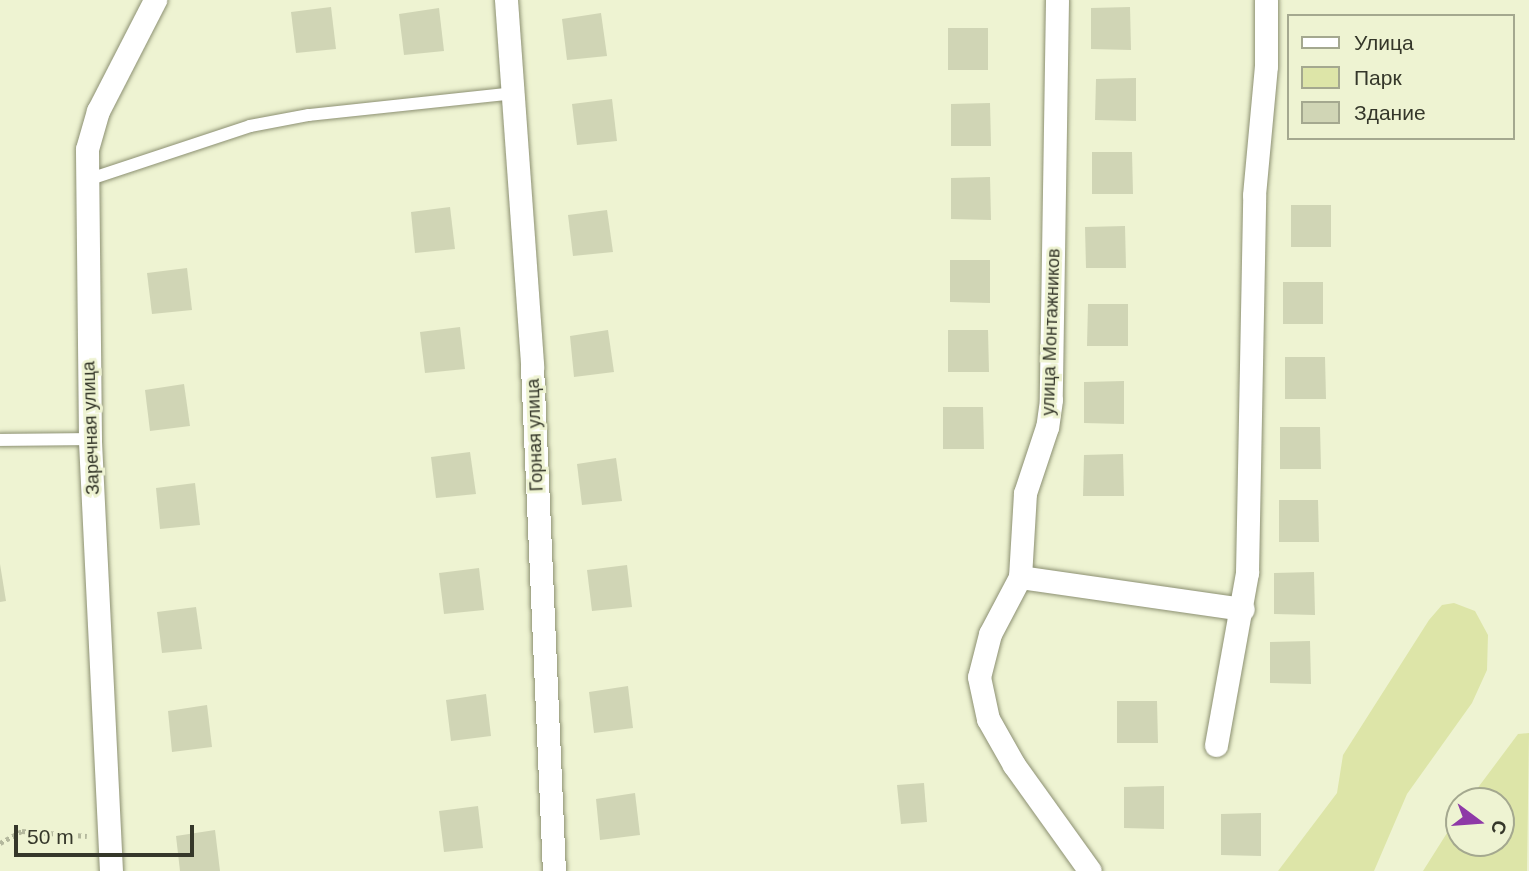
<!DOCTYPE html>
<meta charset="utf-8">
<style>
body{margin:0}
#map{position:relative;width:1529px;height:871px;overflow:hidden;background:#eef3d2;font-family:Helvetica,sans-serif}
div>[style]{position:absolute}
.green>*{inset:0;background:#dde5a8}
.building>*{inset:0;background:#d0d5b5}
.path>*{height:4.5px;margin-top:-2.25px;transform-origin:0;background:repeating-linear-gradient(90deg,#b4b89d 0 3.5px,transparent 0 7px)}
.roads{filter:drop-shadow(0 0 2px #8c9072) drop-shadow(0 0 2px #8c9072)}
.service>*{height:12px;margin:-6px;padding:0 6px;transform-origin:6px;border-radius:6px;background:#fff}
.minor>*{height:23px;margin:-11.5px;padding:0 11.5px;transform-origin:11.5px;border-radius:11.5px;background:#fff}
span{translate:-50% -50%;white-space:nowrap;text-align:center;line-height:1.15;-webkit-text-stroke:6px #eef3d2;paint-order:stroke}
.street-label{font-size:18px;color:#35372a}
.legend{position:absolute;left:1287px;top:14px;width:228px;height:126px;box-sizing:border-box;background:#eef3d2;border:2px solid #a4a88f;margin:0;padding:9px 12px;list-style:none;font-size:21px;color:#35372a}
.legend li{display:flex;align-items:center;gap:14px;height:35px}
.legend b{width:35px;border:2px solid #a4a88f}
.north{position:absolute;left:1445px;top:787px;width:70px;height:70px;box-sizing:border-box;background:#eef3d2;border:2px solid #a4a88f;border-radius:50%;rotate:106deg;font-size:19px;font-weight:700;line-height:28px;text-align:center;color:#35372a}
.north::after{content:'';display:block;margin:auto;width:24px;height:32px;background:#8e39a7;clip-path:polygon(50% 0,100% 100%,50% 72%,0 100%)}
.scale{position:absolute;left:14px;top:825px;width:180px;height:32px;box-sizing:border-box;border:4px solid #35372a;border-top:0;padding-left:9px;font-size:21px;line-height:24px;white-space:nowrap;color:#35372a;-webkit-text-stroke:5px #eef3d2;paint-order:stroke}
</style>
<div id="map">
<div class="green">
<i style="clip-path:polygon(1454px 603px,1475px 611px,1488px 635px,1487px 670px,1472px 703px,1407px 794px,1374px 871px,1278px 871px,1337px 793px,1343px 755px,1429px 620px,1442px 605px)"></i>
<i style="clip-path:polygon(1529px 733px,1527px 871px,1423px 871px,1459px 814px,1459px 843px,1501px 843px,1501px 801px,1468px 801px,1518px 734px)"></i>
</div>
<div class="building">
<i style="clip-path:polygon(331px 7px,336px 49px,296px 53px,291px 12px)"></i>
<i style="clip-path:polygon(1130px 7px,1131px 50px,1091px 49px,1091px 8px)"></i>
<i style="clip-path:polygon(439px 8px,444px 51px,404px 55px,399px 14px)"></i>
<i style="clip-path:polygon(601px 13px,607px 56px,567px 60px,562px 19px)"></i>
<i style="clip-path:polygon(948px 28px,988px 28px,988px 70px,948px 70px)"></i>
<i style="clip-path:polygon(1136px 78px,1136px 121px,1095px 120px,1096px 79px)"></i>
<i style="clip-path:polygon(612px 99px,617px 141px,577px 145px,572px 104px)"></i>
<i style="clip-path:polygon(990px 103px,991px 146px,951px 146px,951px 104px)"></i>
<i style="clip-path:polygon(1092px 152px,1132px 152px,1133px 194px,1092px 194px)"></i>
<i style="clip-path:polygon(990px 177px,991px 220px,951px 219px,951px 178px)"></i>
<i style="clip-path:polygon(1291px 205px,1331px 205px,1331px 247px,1291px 247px)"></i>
<i style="clip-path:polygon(450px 207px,455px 249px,415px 253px,411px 212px)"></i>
<i style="clip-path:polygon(607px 210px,613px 252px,573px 256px,568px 215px)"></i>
<i style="clip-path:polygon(1125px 226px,1126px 268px,1086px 268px,1085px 227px)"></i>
<i style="clip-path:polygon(950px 260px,990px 260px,990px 303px,950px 302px)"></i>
<i style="clip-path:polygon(187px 268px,192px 310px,152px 314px,147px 273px)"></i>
<i style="clip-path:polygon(1283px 282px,1323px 282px,1323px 324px,1283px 324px)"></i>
<i style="clip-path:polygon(1088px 304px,1128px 304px,1128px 346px,1087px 346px)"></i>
<i style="clip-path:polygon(460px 327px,465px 369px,425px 373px,420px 332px)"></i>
<i style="clip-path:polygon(608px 330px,614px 372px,574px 377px,570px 336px)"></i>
<i style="clip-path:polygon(948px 330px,988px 330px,989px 372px,948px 372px)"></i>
<i style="clip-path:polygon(1285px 357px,1325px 357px,1326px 399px,1285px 399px)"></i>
<i style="clip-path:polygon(1124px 381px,1124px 424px,1084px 423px,1084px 382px)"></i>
<i style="clip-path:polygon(184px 384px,190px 426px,150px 431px,145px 390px)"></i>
<i style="clip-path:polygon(943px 407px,983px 407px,984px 449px,943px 449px)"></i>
<i style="clip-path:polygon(1280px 427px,1320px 427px,1321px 469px,1280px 469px)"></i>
<i style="clip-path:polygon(470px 452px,476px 494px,436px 498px,431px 457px)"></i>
<i style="clip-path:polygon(1123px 454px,1124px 496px,1083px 496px,1084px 455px)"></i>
<i style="clip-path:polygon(616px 458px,622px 501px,582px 505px,577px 464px)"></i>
<i style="clip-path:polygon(195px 483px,200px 525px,160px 529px,156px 488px)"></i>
<i style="clip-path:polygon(1279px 500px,1318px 500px,1319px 542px,1279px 542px)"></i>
<i style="clip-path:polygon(0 564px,6px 601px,0 602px)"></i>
<i style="clip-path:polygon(627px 565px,632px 607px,592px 611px,587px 570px)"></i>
<i style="clip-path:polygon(479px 568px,484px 610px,444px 614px,439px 573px)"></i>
<i style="clip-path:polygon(1314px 572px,1315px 615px,1274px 614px,1274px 573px)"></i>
<i style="clip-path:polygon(196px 607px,202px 649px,162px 653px,157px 612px)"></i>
<i style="clip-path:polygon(1310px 641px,1311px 684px,1270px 683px,1270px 642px)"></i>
<i style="clip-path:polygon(628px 686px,633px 728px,594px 733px,589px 692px)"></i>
<i style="clip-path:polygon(486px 694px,491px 736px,451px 741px,446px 700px)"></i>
<i style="clip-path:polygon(1117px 701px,1157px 701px,1158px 743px,1117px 743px)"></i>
<i style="clip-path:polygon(207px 705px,212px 747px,172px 752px,168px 711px)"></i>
<i style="clip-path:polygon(924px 783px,927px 822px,901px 824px,897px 785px)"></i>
<i style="clip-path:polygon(1164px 786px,1164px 829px,1124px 828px,1124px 787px)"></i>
<i style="clip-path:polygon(635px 793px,640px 835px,600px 840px,596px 799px)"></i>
<i style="clip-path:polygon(478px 806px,483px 848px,444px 852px,439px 811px)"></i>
<i style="clip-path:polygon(1261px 813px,1261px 856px,1221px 855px,1221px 814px)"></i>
<i style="clip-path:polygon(215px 830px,220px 871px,180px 871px,176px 836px)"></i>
</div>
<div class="path">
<i style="left:0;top:843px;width:25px;rotate:-29deg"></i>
<i style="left:22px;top:831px;width:65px;rotate:4.4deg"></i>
</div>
<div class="roads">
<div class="service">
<i style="left:87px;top:180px;width:172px;rotate:-18.3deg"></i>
<i style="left:250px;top:126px;width:60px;rotate:-10.6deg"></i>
<i style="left:309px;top:115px;width:206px;rotate:-6.1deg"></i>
<i style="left:0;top:440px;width:90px;rotate:-0.6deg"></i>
</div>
<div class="minor">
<i style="left:506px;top:0;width:367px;rotate:85.9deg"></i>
<i style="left:532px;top:366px;width:505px;rotate:87.51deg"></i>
<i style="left:1057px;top:0;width:400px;rotate:90.9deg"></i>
<i style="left:1051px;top:400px;width:27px;rotate:98deg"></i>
<i style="left:1047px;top:427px;width:70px;rotate:108.4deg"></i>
<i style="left:1025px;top:493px;width:84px;rotate:93.4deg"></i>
<i style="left:1020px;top:577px;width:64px;rotate:117.8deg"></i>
<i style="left:990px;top:634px;width:44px;rotate:104.3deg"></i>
<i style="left:979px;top:677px;width:43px;rotate:77.9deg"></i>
<i style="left:988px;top:719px;width:53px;rotate:60.5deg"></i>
<i style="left:1014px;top:765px;width:130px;rotate:54.4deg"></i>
<i style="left:1020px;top:577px;width:225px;rotate:8.2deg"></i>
<i style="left:1216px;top:745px;width:175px;rotate:-79.8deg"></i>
<i style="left:1247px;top:573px;width:378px;rotate:-88.9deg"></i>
<i style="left:1254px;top:195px;width:130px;rotate:-84.7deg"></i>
<i style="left:1266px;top:66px;width:66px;rotate:-90deg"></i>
<i style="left:111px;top:871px;width:433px;rotate:-92.8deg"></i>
<i style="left:90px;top:439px;width:290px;rotate:-90.6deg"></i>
<i style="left:87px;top:149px;width:40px;rotate:-74deg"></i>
<i style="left:98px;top:111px;width:125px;rotate:-62.8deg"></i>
</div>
</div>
<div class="street-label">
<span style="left:1051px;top:332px;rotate:-88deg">улица Монтажников</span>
<span style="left:91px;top:428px;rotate:-92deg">Заречная улица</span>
<span style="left:535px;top:435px;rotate:-92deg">Горная улица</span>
</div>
<ul class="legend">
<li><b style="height:9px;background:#fff"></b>Улица</li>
<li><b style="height:19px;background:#dde5a8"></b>Парк</li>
<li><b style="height:19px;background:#d0d5b5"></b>Здание</li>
</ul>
<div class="north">С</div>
<div class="scale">50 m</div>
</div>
